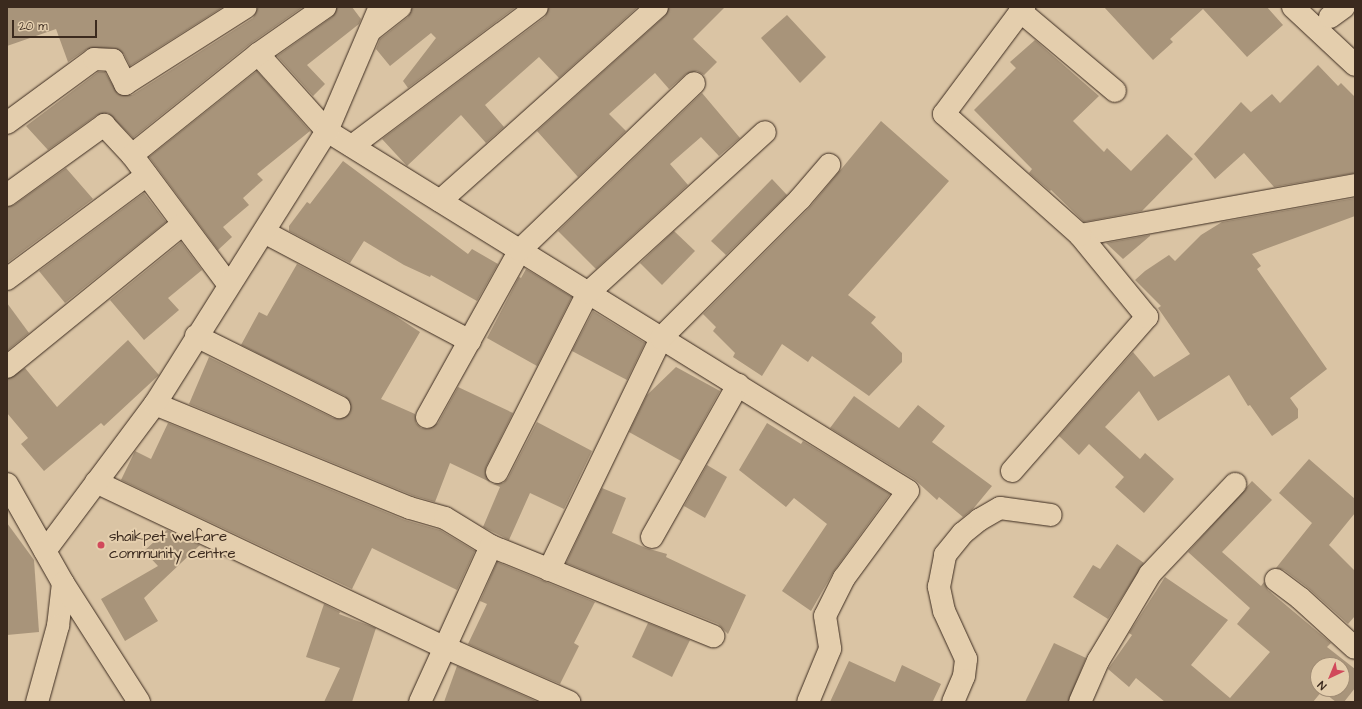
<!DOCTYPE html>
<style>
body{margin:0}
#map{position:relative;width:1362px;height:709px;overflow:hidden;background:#dac4a4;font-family:"Architects Daughter",sans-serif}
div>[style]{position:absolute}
.building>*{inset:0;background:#a8947a}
.roads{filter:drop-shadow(0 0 1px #3b2a1e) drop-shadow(0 0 1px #3b2a1e)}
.minor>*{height:22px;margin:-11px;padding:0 11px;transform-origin:11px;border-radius:11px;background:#e4cead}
.dots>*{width:11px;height:11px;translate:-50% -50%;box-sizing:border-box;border:2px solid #e4cead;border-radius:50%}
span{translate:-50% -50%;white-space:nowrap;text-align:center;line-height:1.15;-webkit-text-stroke:4px #e4cead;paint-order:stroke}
.poi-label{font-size:15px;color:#3b2a1e}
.left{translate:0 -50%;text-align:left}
.frame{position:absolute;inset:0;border:8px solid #3b2a1e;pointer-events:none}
.north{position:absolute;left:1310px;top:657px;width:40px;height:40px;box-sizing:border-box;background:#e4cead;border:1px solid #a08c74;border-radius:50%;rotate:224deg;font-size:11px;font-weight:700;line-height:16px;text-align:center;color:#3b2a1e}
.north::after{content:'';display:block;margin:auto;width:14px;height:18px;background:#d1495b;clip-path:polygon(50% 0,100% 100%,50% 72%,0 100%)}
.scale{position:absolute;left:12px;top:20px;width:85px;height:18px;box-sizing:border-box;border:2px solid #3b2a1e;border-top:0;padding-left:5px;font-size:12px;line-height:14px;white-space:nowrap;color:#3b2a1e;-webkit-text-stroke:3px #e4cead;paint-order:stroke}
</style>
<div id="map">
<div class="building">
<i style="clip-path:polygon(7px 7px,223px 7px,130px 66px,124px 54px,114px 48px,87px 49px,68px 62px,56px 29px,7px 46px)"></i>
<i style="clip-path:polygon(258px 7px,303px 7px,250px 44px,133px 138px,108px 113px,97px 115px,48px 150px,26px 126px,98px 72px,105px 72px,118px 94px,132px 95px,253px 18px)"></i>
<i style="clip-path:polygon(337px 7px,352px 7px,361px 19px,359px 24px,307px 65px,325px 84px,313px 96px,277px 56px,332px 17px)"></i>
<i style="clip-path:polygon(412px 7px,516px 7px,408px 88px,403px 81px,436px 38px,431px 33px,390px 66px,376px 49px,380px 39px,408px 17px)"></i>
<i style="clip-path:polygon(549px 7px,638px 7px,559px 78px,539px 57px,485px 105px,504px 127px,486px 143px,461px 115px,407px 166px,382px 139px,545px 17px)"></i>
<i style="clip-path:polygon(669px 7px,725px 7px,693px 39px,717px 62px,704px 75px,697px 71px,686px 74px,669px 89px,655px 73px,609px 114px,626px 131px,578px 177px,537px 131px,665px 16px)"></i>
<i style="clip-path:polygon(1104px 7px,1267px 7px,1283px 25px,1247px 57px,1203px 9px,1170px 39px,1173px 42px,1153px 60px)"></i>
<i style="clip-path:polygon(787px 15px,826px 57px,800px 83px,761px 38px)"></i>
<i style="clip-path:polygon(1035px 40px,1099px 96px,1073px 121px,1104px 152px,1107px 148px,1131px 171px,1167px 134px,1193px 159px,1142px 211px,1084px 222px,1051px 190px,1050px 191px,1029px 173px,1032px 169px,974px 110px,1016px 68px,1010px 62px)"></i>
<i style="clip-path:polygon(1318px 65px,1338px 86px,1341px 83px,1355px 97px,1355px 173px,1274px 187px,1244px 153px,1215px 179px,1194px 154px,1241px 102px,1251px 112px,1272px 94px,1280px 103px)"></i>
<i style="clip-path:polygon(257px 71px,310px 131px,257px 174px,263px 180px,243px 198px,249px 205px,223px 227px,232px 237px,218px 250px,149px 157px)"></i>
<i style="clip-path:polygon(702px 93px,740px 138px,719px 156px,701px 137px,670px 164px,688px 185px,596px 269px,558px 231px)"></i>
<i style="clip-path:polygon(881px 121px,949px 181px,848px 295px,876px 317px,871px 323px,902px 353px,902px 362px,869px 396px,812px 356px,808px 362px,782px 344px,762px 376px,733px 357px,735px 353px,713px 331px,716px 327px,703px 314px,809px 208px)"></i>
<i style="clip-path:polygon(343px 161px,468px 254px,472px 249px,498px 264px,477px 301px,431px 275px,430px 277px,404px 265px,364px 241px,350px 263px,289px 231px,289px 226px,307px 202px,310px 204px)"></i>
<i style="clip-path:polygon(66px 168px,93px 199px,7px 263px,7px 207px,14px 205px)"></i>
<i style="clip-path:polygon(772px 179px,787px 195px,726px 255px,711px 241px)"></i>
<i style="clip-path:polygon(144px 193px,166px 222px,65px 303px,39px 271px)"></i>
<i style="clip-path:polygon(1355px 198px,1355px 216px,1252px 254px,1261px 266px,1257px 269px,1327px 369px,1290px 398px,1298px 409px,1298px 418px,1272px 436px,1250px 405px,1248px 406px,1229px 375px,1158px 421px,1139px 391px,1105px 427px,1140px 459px,1145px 453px,1174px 479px,1144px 513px,1115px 487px,1124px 477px,1089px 444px,1079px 455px,1059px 436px,1133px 352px,1154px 377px,1190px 354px,1158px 308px,1161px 306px,1135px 280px,1145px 271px,1169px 255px,1175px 261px,1201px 235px,1222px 222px)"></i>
<i style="clip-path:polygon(674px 231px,695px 251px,662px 285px,640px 263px)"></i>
<i style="clip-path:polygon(1150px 236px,1123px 259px,1106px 243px,1150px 235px)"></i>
<i style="clip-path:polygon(181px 242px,202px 270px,168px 298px,179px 310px,144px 340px,110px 300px)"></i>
<i style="clip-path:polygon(297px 264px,394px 315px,420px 332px,381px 399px,415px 414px,416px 423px,421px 428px,428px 429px,438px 423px,458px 387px,513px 413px,486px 467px,485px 473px,490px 482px,450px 463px,435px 502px,414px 496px,189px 404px,209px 357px,333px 418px,340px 419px,350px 413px,351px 406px,345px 396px,241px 345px,259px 312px,267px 316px)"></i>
<i style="clip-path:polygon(526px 269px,572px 297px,537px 366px,487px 338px,519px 277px,521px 278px)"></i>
<i style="clip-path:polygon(7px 303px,29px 333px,7px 351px)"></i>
<i style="clip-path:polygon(593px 311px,645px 343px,627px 380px,572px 351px)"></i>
<i style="clip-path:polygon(128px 340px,159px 375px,104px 426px,101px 423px,44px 471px,21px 444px,28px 438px,7px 413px,7px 379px,25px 368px,57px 407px)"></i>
<i style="clip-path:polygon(676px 367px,720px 391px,681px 461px,629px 432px,647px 395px)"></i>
<i style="clip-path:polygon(854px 396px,899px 428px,918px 405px,945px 426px,932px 442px,992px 486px,973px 509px,963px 517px,939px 497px,937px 500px,915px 480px,830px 428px)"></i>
<i style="clip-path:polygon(537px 422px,592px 451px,564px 509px,530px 493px,509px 540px,483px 527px,500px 487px,493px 484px,503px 483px,508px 478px)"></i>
<i style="clip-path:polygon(168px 423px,405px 520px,440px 530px,475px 551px,457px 590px,372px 548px,352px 589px,121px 480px,135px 451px,151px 459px)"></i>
<i style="clip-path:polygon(767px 423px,801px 444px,803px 441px,890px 494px,834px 571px,811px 611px,782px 591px,827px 524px,794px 498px,786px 507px,739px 470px)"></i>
<i style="clip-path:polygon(1309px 459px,1355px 499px,1355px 513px,1329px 545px,1355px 571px,1355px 616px,1348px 624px,1308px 588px,1284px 570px,1276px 568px,1312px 523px,1279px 493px)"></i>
<i style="clip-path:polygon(707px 465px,727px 477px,705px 518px,684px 506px)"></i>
<i style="clip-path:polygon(evenodd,1252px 481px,1272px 500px,1222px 552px,1261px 586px,1264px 582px,1268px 590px,1331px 643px,1327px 647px,1355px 669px,1355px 688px,1344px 702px,1336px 702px,1322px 691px,1313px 702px,1165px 702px,1136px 678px,1129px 687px,1108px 669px,1132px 635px,1129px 633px,1165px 577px,1228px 620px,1191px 665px,1230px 698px,1270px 652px,1237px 624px,1250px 608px,1188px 552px,1252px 481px,1318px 665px,1342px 665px,1342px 689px,1318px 689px,1318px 665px)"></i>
<i style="clip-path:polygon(602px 488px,626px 498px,612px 533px,646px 548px,667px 554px,666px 557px,746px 595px,728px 634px,718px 624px,566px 563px)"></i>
<i style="clip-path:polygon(7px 523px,34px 560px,39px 632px,7px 635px)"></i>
<i style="clip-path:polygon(167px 530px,200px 545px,144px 598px,158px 621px,125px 641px,101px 599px,158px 566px,144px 551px)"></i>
<i style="clip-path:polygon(1117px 544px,1144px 563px,1108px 619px,1073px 597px,1093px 565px,1100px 569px)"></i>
<i style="clip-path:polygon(497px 562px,595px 602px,574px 643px,579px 646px,560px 684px,468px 644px,487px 604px,480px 601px)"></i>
<i style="clip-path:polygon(324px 604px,340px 612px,339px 614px,376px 628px,352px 702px,324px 702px,340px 668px,306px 657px)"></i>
<i style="clip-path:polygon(648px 623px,690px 640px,672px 677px,632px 657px)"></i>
<i style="clip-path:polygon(1054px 643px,1086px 658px,1068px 702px,1025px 702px)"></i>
<i style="clip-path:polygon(849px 661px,895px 682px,902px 665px,941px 684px,933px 701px,936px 702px,830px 702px)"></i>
<i style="clip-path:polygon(457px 666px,538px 702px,444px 702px)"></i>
</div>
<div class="roads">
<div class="minor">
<i style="left:1293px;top:7px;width:85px;rotate:43.1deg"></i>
<i style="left:1020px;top:11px;width:124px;rotate:40.1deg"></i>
<i style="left:1330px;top:17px;width:17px;rotate:-36deg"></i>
<i style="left:371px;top:30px;width:37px;rotate:-38deg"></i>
<i style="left:258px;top:54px;width:103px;rotate:48.1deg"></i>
<i style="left:327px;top:131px;width:683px;rotate:31.78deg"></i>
<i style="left:908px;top:491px;width:108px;rotate:126.3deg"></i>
<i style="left:844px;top:578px;width:42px;rotate:116.6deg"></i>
<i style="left:825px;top:616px;width:33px;rotate:81deg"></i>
<i style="left:830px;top:649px;width:57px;rotate:112.5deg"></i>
<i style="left:7px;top:123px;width:108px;rotate:-36.3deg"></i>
<i style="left:94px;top:59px;width:19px;rotate:3deg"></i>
<i style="left:113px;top:60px;width:27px;rotate:63deg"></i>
<i style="left:125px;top:84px;width:143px;rotate:-32.5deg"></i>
<i style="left:352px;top:146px;width:231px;rotate:-36.9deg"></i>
<i style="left:132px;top:155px;width:161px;rotate:-38.7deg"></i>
<i style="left:258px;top:54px;width:82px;rotate:-35deg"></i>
<i style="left:7px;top:195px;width:120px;rotate:-35.8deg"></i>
<i style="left:104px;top:125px;width:41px;rotate:47deg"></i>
<i style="left:132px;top:155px;width:161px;rotate:53.3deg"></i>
<i style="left:440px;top:201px;width:291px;rotate:-41.8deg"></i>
<i style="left:264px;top:232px;width:233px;rotate:27.9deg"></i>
<i style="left:1080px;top:235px;width:280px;rotate:-10.3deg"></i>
<i style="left:7px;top:279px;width:174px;rotate:-36.6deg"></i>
<i style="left:196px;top:336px;width:160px;rotate:26.4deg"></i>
<i style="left:7px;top:367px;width:227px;rotate:-39.1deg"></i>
<i style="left:155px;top:404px;width:275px;rotate:22.2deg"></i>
<i style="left:410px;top:508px;width:36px;rotate:16deg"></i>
<i style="left:445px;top:518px;width:54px;rotate:31.3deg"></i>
<i style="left:491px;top:546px;width:240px;rotate:22.1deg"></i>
<i style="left:427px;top:417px;width:191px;rotate:-60.9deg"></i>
<i style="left:520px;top:250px;width:241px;rotate:-43.8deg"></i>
<i style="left:1012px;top:471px;width:205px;rotate:-48.8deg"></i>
<i style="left:1147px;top:317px;width:106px;rotate:-129.3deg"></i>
<i style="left:1080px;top:235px;width:182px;rotate:-138.3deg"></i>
<i style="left:944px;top:114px;width:134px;rotate:-53.2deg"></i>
<i style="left:497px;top:472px;width:201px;rotate:-63.1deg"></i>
<i style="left:588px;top:293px;width:239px;rotate:-42.3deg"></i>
<i style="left:96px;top:482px;width:385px;rotate:25.4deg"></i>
<i style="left:444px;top:647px;width:137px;rotate:23.7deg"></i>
<i style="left:7px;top:484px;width:114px;rotate:60.5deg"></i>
<i style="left:63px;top:583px;width:43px;rotate:96.6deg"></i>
<i style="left:58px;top:626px;width:79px;rotate:105.4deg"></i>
<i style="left:652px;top:537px;width:175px;rotate:-60.5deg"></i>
<i style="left:45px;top:551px;width:184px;rotate:-53.2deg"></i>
<i style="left:155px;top:404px;width:323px;rotate:-57.8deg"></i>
<i style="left:327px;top:131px;width:135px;rotate:-66.9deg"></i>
<i style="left:549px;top:570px;width:258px;rotate:-64.2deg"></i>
<i style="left:661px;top:338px;width:197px;rotate:-45deg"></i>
<i style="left:800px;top:199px;width:45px;rotate:-49.5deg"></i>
<i style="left:1276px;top:580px;width:30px;rotate:37deg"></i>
<i style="left:1300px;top:598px;width:74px;rotate:42.3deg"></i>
<i style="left:63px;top:583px;width:141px;rotate:57.4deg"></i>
<i style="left:420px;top:702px;width:171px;rotate:-65.5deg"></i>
<i style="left:953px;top:702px;width:28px;rotate:-67deg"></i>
<i style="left:964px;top:676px;width:17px;rotate:-83deg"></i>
<i style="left:966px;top:659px;width:53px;rotate:-114.6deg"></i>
<i style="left:944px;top:611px;width:25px;rotate:-102deg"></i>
<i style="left:939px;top:587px;width:33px;rotate:-79deg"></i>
<i style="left:945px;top:555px;width:28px;rotate:-51deg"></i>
<i style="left:963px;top:533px;width:21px;rotate:-39deg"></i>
<i style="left:979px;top:520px;width:24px;rotate:-30deg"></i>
<i style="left:1000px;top:508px;width:51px;rotate:7.8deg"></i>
<i style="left:1080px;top:702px;width:45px;rotate:-66.3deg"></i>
<i style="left:1098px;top:661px;width:101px;rotate:-59.1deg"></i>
<i style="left:1150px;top:574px;width:124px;rotate:-46.6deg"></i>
</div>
</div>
<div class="dots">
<i style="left:101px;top:545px;background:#d1495b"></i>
</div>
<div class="poi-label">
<span class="left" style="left:109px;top:545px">shaikpet welfare<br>community centre</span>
</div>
<div class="frame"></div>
<div class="north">N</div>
<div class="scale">20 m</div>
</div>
